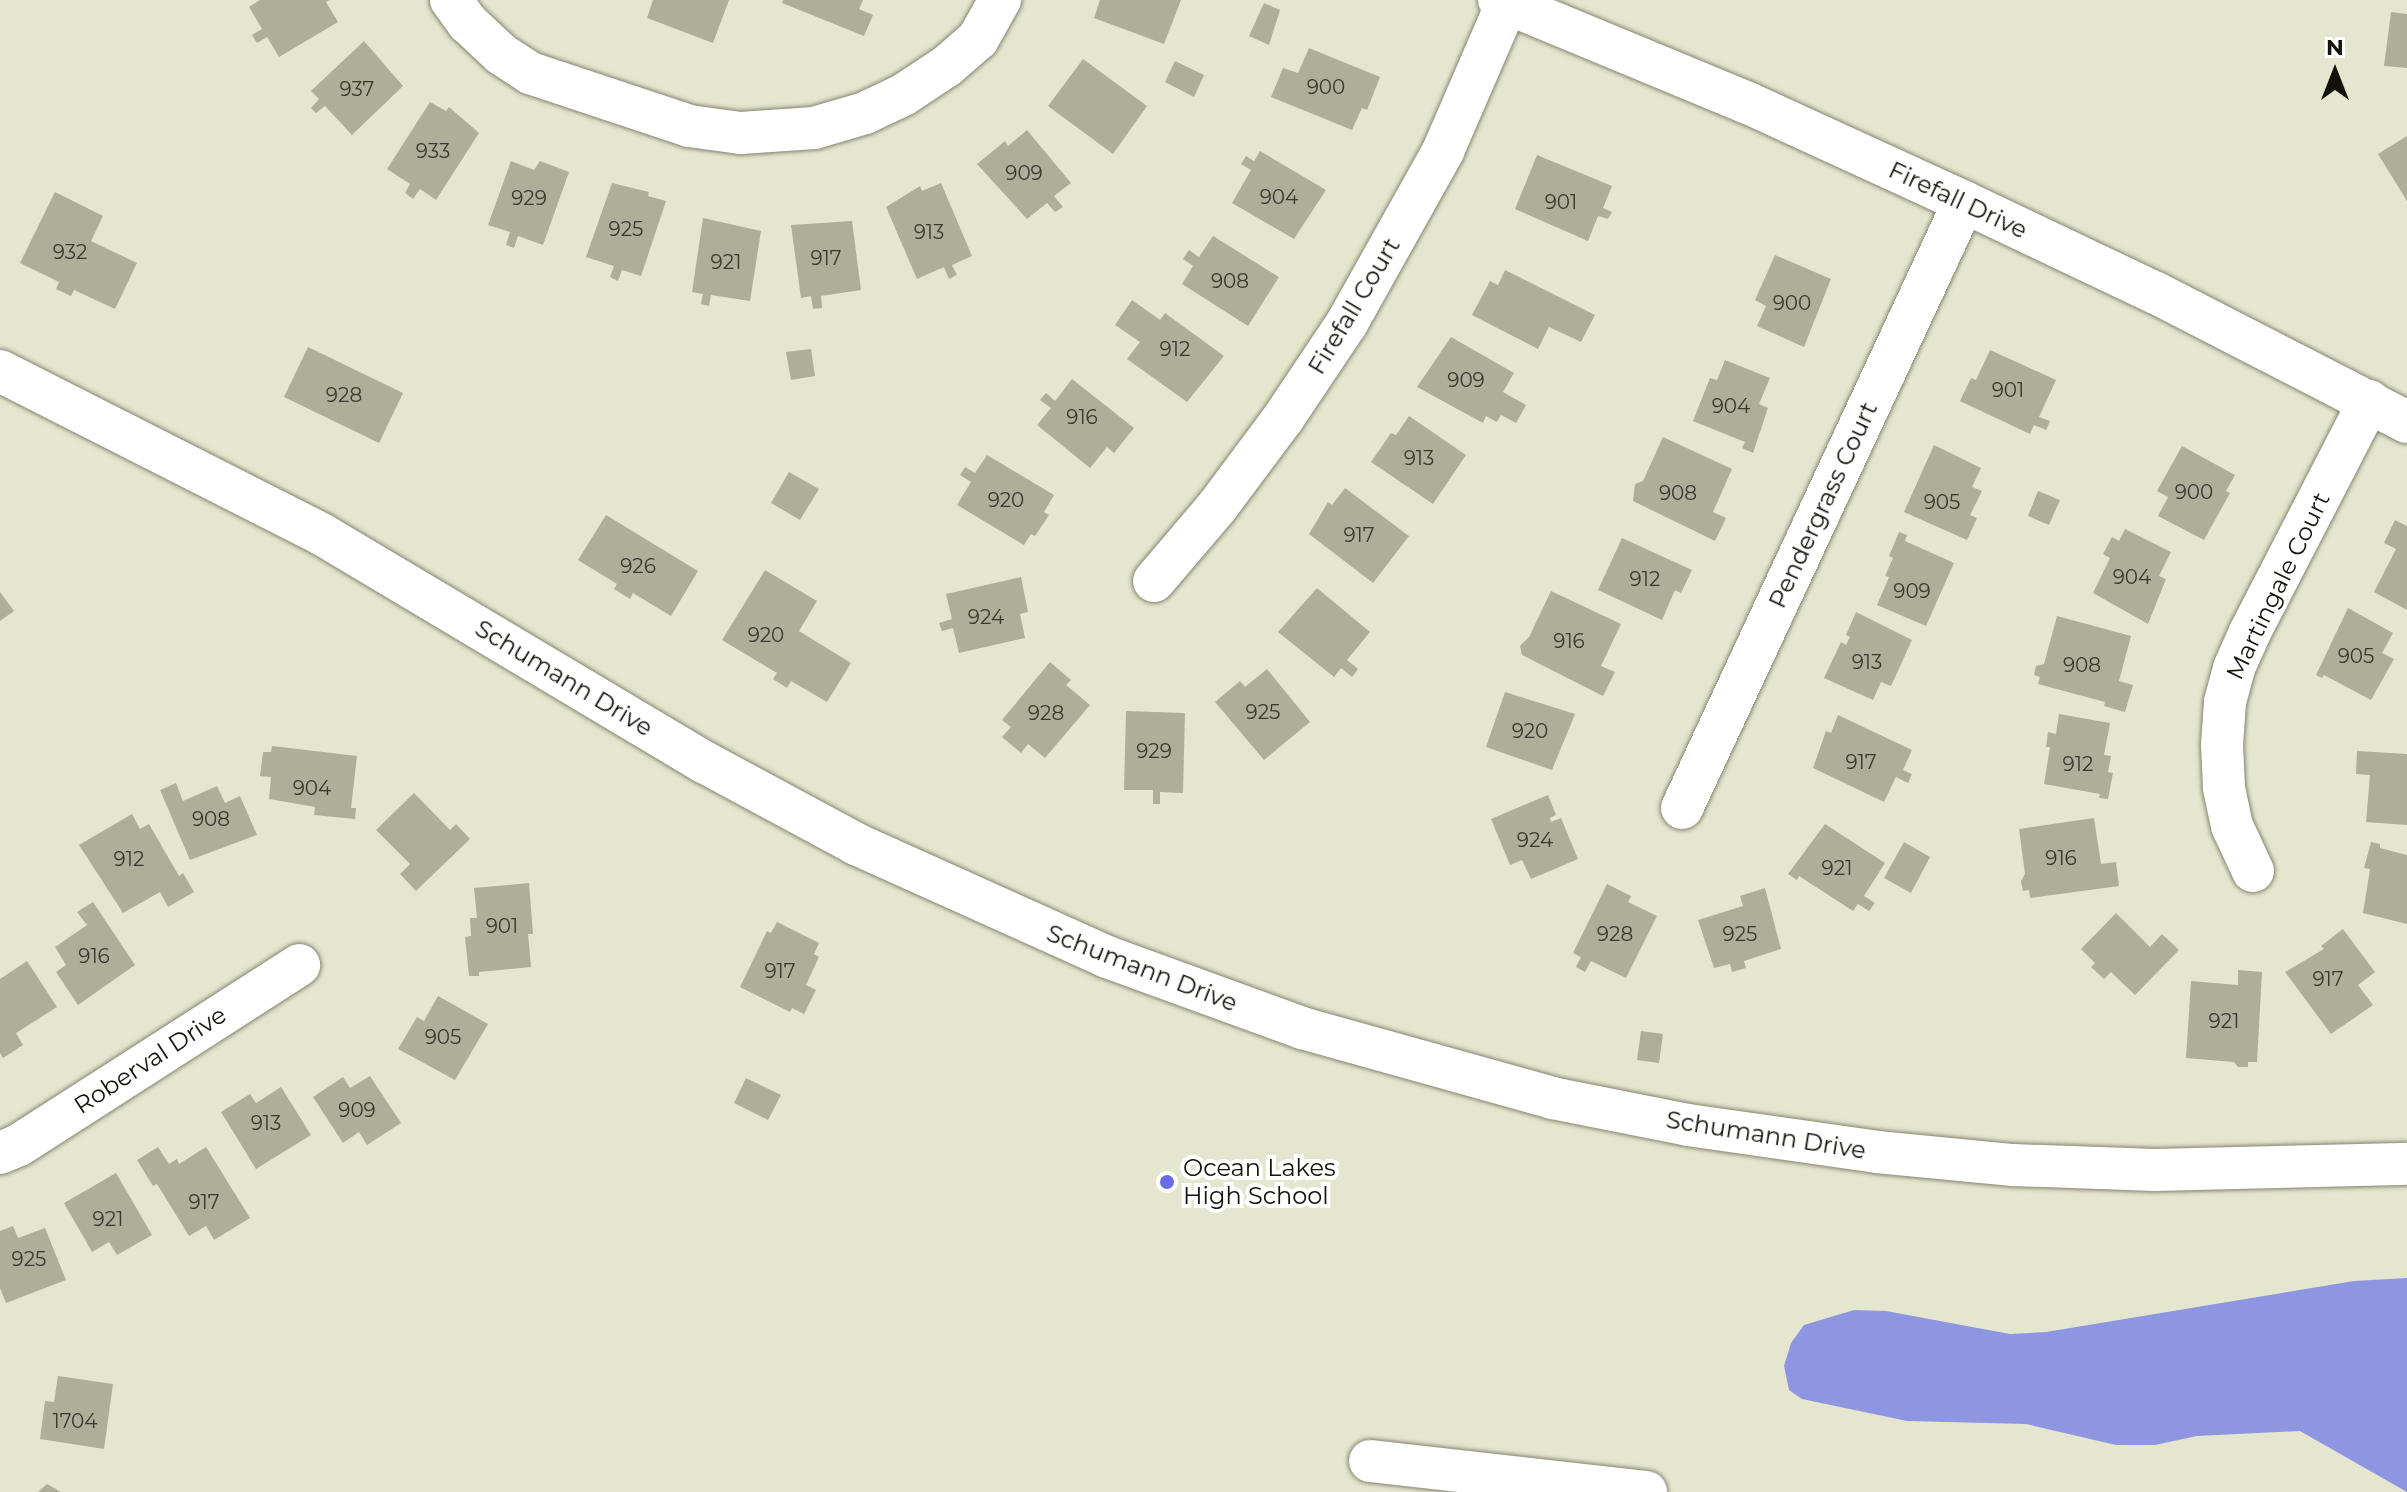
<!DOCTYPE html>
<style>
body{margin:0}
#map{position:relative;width:2407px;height:1492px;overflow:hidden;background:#e5e6cf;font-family:Montserrat,sans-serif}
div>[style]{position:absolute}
.water>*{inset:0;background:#8e96e1}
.building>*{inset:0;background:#aeaf98}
.roads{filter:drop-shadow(0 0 2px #858570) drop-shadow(0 0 2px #858570)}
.minor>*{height:42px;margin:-21px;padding:0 21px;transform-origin:21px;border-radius:21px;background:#fff}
.dots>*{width:22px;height:22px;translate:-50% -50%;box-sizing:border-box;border:4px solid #fff;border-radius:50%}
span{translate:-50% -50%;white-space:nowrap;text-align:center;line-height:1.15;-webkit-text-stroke:8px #fff;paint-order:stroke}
.number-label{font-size:20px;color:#39392e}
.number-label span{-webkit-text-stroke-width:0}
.street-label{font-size:24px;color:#12120a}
.poi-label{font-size:24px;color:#12120a}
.left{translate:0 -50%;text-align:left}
.north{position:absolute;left:2295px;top:32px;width:80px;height:80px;-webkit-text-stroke:6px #fff;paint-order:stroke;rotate:0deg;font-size:22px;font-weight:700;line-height:32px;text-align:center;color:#12120a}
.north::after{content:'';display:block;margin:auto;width:28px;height:36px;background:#12120a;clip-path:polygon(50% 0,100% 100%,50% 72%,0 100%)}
</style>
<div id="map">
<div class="water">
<i style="clip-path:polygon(2407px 1278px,2407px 1492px,2300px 1431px,2197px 1436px,2155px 1445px,2116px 1445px,2026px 1424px,1907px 1421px,1802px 1399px,1789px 1390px,1784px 1366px,1791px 1343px,1804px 1325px,1854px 1310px,1886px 1311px,2010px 1334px,2046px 1332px,2354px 1281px)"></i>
</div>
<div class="building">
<i style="clip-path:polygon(260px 0,330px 0,326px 2px,338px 22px,279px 57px,267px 37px,257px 43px,252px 35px,262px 29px,249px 7px)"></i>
<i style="clip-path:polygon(653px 0,729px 0,713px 43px,647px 18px)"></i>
<i style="clip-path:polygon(783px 0,863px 0,859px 9px,873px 15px,864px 36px,782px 3px)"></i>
<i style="clip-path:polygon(1100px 0,1181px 0,1164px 44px,1094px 18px)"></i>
<i style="clip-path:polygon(1264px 3px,1280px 10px,1269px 45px,1249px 36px)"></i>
<i style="clip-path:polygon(2391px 12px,2407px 14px,2407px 68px,2384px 66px)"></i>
<i style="clip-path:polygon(364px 41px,403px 86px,352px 135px,325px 106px,316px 113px,311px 108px,319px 99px,311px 91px)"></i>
<i style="clip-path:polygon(1309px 48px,1380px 77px,1367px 110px,1362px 108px,1352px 130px,1271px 97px,1283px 68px,1298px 73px)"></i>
<i style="clip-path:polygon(1083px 59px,1147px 106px,1113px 154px,1048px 106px)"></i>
<i style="clip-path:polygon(1175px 61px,1204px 75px,1194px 97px,1165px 82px)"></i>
<i style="clip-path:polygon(430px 102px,446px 111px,449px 107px,479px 133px,436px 200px,420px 189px,413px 199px,405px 193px,410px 184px,387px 169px)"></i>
<i style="clip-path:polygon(1027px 130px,1071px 183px,1054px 196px,1063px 207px,1055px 212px,1047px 203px,1027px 219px,977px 164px,1005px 141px,1008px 146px)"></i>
<i style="clip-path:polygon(2407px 136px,2407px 201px,2378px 154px)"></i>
<i style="clip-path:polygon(1260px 151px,1326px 190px,1294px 239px,1232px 203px,1251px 170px,1241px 164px,1246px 156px,1254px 161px)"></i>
<i style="clip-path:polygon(1537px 155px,1612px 186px,1603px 208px,1612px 212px,1608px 219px,1598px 216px,1588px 241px,1515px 209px)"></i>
<i style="clip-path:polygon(511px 161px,534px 170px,540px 161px,569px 172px,543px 245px,518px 236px,514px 248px,506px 245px,510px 232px,488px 225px)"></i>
<i style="clip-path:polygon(612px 183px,649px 192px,648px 196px,666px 201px,641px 276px,622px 270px,618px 281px,610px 277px,614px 266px,586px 257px)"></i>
<i style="clip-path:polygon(941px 183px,972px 256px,952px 265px,957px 275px,949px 279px,944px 267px,917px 279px,886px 207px,920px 186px,922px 191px)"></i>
<i style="clip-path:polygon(55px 192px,103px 216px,91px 241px,137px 263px,115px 309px,74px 290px,71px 296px,56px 289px,59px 282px,20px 263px)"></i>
<i style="clip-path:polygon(703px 218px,761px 231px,750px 301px,711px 295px,709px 306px,701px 304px,703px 294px,692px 292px)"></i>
<i style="clip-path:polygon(852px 221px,861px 290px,821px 296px,822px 308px,813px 309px,811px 296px,801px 298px,791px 225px)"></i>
<i style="clip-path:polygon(1213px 236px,1279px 277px,1248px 326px,1182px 284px,1193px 266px,1183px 259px,1189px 250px,1199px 257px)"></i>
<i style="clip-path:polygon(1775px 255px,1831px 279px,1804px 347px,1757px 326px,1766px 306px,1755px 300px)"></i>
<i style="clip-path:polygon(1505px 270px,1595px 315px,1581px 342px,1549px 327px,1538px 349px,1472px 315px,1490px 281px,1498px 285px)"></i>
<i style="clip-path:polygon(1132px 300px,1160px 320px,1165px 313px,1224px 356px,1187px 402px,1127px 359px,1140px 342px,1115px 325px)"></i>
<i style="clip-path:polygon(1451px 337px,1514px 373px,1503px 392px,1526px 405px,1516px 423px,1501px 415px,1497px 422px,1486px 416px,1483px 423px,1417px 387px)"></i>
<i style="clip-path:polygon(308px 347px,403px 393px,379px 443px,284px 397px)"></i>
<i style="clip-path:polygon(811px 349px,815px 376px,791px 380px,786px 352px)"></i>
<i style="clip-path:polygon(1990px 350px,2056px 380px,2039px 417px,2050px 421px,2046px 430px,2034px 425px,2030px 434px,1960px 401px,1971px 378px,1976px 380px)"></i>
<i style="clip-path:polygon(1725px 360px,1770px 378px,1759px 404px,1768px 408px,1753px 453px,1742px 448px,1745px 442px,1693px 421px,1710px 378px,1717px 380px)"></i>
<i style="clip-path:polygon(1072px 379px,1134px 428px,1114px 453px,1107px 447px,1090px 468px,1037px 425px,1051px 408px,1040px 400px,1046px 393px,1055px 401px)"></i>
<i style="clip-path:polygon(1409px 416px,1466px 455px,1433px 504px,1371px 462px,1391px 433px,1396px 435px)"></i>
<i style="clip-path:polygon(1663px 437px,1732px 469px,1713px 512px,1726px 518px,1715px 541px,1633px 501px,1635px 484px,1643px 481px)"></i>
<i style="clip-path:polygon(1934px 445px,1981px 468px,1972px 487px,1982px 491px,1970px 515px,1977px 518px,1967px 540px,1904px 512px)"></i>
<i style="clip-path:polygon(2182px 446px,2235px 475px,2226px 491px,2230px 493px,2204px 540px,2158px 516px,2168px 497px,2157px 491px)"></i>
<i style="clip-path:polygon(987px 455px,1054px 495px,1044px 512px,1049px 515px,1035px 536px,1031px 534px,1024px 545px,957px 505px,971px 482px,960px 475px,965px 467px,975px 473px)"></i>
<i style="clip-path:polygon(789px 472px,819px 489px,800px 520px,771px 503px)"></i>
<i style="clip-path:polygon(1345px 488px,1409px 536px,1373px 583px,1309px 534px,1328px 502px,1332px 505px)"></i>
<i style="clip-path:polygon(2038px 491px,2060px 500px,2049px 525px,2028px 516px)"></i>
<i style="clip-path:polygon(606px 515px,698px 571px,671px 616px,633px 593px,630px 599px,614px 589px,617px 584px,578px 560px)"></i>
<i style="clip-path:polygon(2395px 520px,2407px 526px,2407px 610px,2374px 592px,2396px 549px,2384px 543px)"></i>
<i style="clip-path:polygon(2125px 529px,2171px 552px,2159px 576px,2166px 579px,2148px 624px,2093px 593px,2110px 558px,2103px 554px,2112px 537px,2119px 541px)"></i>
<i style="clip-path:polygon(1899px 532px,1907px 535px,1905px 541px,1954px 563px,1926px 626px,1877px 605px,1889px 577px,1885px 576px,1893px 558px,1889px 556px)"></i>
<i style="clip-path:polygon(1622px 538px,1692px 570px,1681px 593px,1675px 590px,1662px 620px,1598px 590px)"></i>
<i style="clip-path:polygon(765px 570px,817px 601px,799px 631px,851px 663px,827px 702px,791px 681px,787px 688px,773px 679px,777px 673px,722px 640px)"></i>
<i style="clip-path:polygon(1021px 577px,1028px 612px,1020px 614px,1025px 638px,959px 653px,953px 628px,942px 631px,939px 623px,952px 619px,946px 594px)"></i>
<i style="clip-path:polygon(1317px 588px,1370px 632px,1347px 660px,1358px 669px,1352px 677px,1341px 668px,1334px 677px,1278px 632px)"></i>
<i style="clip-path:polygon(1551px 591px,1621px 624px,1601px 666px,1615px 672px,1603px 696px,1522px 655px,1520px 646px,1529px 637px)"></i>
<i style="clip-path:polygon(0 592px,14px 611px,0 621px)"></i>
<i style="clip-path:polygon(2348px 608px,2393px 633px,2382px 653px,2394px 659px,2371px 700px,2324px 675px,2322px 678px,2316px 675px)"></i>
<i style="clip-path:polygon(1856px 612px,1912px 640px,1891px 686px,1881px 682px,1873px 700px,1824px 678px,1841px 642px,1846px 645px,1850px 637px,1846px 635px)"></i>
<i style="clip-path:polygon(2057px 616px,2131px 636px,2119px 681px,2133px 685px,2125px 712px,2104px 706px,2105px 702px,2038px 684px,2040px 677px,2034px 675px,2036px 666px,2044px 664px)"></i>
<i style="clip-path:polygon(1050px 662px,1071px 680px,1066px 685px,1090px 705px,1045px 758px,1028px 744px,1021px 753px,1002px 737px,1011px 727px,1002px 720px)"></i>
<i style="clip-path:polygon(1267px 669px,1310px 722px,1264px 760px,1215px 702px,1240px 681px,1245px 687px)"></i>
<i style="clip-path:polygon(1505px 692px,1575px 714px,1552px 770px,1486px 747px)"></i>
<i style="clip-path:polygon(1126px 711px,1185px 713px,1183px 793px,1160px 792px,1160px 804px,1153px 804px,1153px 790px,1124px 790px)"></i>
<i style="clip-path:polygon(2059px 714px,2110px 723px,2104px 755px,2111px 756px,2108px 772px,2113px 773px,2108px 799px,2099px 798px,2100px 794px,2044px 784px,2050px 747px,2046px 747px,2048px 732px,2056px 734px)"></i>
<i style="clip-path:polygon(1838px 715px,1912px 750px,1903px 770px,1912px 774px,1908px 783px,1896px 777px,1884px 802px,1813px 768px,1826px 731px,1831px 733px)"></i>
<i style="clip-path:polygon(272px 746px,357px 756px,351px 808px,356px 808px,355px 819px,314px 815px,315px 807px,269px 799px,271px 777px,260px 776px,263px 752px,271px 752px)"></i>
<i style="clip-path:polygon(2357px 751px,2407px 754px,2407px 825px,2366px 822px,2370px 775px,2356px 774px)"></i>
<i style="clip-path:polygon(176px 783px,183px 801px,217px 786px,225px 803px,240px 796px,257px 835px,190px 860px,160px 790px)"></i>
<i style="clip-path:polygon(414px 793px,450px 830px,456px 824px,470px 839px,416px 891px,400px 874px,410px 864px,376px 830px)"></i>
<i style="clip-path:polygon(1548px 795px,1556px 815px,1550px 818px,1551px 822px,1561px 818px,1578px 859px,1531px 879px,1522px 860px,1510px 865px,1491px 819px)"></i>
<i style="clip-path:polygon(132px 814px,140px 829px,149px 824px,179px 876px,183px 873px,194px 892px,168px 907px,160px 892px,123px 913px,79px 845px)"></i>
<i style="clip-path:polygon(2094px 818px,2101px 864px,2116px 862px,2119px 886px,2030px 898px,2029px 890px,2023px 891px,2021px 881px,2025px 874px,2019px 829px)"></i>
<i style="clip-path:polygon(1825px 824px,1885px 863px,1864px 896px,1875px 903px,1869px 911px,1858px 904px,1853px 911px,1799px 876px,1797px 880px,1788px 874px)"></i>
<i style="clip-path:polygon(1904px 842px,1930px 857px,1911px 893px,1884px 878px)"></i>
<i style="clip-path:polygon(2371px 842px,2380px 844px,2380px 848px,2407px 855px,2407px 924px,2363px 913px,2370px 869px,2364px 868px)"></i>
<i style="clip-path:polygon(529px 883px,533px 934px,528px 934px,531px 967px,479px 972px,479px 976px,469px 976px,465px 937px,471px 936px,470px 918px,477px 918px,474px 888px)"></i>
<i style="clip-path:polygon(1607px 884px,1631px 896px,1628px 902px,1657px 916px,1626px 978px,1591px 961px,1585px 972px,1576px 967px,1581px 957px,1573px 953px)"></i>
<i style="clip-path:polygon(1765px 888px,1781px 949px,1744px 961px,1746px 968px,1732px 972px,1730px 964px,1714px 968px,1698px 920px,1743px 906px,1740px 896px)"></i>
<i style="clip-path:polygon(93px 902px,135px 965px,78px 1005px,56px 972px,66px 965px,55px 947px,87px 925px,77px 912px)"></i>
<i style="clip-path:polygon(2116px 913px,2150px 947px,2162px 934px,2179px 950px,2135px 995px,2111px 972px,2104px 979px,2091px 967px,2095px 963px,2081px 949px)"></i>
<i style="clip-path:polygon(777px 922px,819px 943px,814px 954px,819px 957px,806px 985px,816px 990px,804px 1014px,792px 1008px,790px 1012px,740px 987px,767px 931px,771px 933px)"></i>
<i style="clip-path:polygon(2343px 929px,2375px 972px,2358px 985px,2373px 1005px,2331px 1034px,2285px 972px,2324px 949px,2321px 946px)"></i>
<i style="clip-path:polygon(27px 961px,57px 1007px,16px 1033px,23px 1045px,3px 1058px,0 1053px,0 979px)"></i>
<i style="clip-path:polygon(2238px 970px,2262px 972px,2257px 1062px,2248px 1062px,2248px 1067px,2238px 1067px,2234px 1062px,2186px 1058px,2191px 981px,2238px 985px)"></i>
<i style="clip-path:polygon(438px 996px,488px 1024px,455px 1080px,398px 1049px,417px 1017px,424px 1021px)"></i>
<i style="clip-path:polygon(1641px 1031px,1663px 1034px,1659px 1063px,1637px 1060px)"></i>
<i style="clip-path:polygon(370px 1076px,401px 1123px,367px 1145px,359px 1132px,343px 1143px,313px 1097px,343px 1077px,350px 1088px)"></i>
<i style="clip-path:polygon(746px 1078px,781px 1095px,768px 1120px,734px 1103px)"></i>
<i style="clip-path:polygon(281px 1087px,311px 1135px,256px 1169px,221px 1112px,250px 1094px,256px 1103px)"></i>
<i style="clip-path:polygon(158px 1147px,169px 1164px,177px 1159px,179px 1164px,206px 1147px,250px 1218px,214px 1240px,206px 1226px,189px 1236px,157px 1184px,153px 1186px,137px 1160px)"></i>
<i style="clip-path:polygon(116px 1173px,152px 1235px,117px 1255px,109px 1242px,92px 1252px,64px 1203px)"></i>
<i style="clip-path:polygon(13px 1226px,18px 1238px,45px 1228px,66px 1280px,6px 1303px,0 1288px,0 1231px)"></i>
<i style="clip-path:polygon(58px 1376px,113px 1384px,104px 1449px,40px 1439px,45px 1401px,54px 1402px)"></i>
<i style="clip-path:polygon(47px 1484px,61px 1492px,38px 1492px)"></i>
</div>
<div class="roads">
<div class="minor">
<i style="left:451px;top:0;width:29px;rotate:54deg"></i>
<i style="left:468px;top:23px;width:45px;rotate:43.2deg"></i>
<i style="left:501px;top:54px;width:35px;rotate:33deg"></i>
<i style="left:530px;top:73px;width:168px;rotate:18.4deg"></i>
<i style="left:689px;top:126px;width:52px;rotate:7.7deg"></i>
<i style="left:741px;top:133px;width:73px;rotate:-3.9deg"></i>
<i style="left:814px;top:128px;width:53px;rotate:-16.4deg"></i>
<i style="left:865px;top:113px;width:42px;rotate:-25.3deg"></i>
<i style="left:903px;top:95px;width:53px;rotate:-33.4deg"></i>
<i style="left:947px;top:66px;width:41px;rotate:-41.1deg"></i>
<i style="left:978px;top:39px;width:45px;rotate:-60.6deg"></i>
<i style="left:1499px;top:0;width:269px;rotate:22.5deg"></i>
<i style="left:1748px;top:103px;width:238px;rotate:24.6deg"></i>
<i style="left:1964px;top:202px;width:212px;rotate:25.4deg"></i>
<i style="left:2156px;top:293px;width:282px;rotate:27.2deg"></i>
<i style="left:0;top:371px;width:362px;rotate:26.9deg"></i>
<i style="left:323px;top:535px;width:443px;rotate:30.8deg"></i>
<i style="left:704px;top:762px;width:173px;rotate:28.3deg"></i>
<i style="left:856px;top:844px;width:275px;rotate:24.2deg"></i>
<i style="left:1107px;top:957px;width:208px;rotate:20deg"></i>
<i style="left:1302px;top:1028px;width:260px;rotate:15.6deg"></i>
<i style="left:1552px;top:1098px;width:139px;rotate:11.2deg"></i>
<i style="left:1688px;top:1125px;width:191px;rotate:8.1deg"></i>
<i style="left:1877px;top:1152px;width:137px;rotate:5.5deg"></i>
<i style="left:2013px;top:1165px;width:142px;rotate:2deg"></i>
<i style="left:2155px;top:1170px;width:252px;rotate:-1.4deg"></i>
<i style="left:1154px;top:581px;width:97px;rotate:-49.6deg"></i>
<i style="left:1217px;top:507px;width:112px;rotate:-53.3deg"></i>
<i style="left:1284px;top:417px;width:113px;rotate:-56.2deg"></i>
<i style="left:1347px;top:323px;width:197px;rotate:-60.8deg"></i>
<i style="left:1443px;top:151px;width:161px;rotate:-66.6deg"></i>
<i style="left:1682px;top:808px;width:668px;rotate:-65.05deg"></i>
<i style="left:2253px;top:871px;width:50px;rotate:-115deg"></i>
<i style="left:2232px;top:826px;width:40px;rotate:-102deg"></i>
<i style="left:2224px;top:787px;width:42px;rotate:-92.7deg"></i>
<i style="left:2222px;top:745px;width:43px;rotate:-86deg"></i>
<i style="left:2225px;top:702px;width:35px;rotate:-75deg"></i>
<i style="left:2234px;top:668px;width:39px;rotate:-66deg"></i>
<i style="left:2250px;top:632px;width:260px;rotate:-62.7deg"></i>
<i style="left:0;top:1153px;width:21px;rotate:-23deg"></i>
<i style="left:19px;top:1145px;width:333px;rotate:-32.7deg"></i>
<i style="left:1370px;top:1461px;width:278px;rotate:6.4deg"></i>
</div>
</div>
<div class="dots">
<i style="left:1167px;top:1182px;background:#6a6de7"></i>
</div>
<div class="number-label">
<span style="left:1326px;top:87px">900</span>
<span style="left:357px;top:89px">937</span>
<span style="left:433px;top:151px">933</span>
<span style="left:1024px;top:173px">909</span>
<span style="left:1279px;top:197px">904</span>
<span style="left:529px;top:198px">929</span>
<span style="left:1561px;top:202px">901</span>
<span style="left:626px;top:229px">925</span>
<span style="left:929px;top:232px">913</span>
<span style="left:70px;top:252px">932</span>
<span style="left:826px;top:258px">917</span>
<span style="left:726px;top:262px">921</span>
<span style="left:1230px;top:281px">908</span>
<span style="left:1792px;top:303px">900</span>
<span style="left:1175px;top:349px">912</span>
<span style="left:1466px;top:380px">909</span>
<span style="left:2008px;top:390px">901</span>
<span style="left:344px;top:395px">928</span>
<span style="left:1731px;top:406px">904</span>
<span style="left:1082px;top:417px">916</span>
<span style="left:1419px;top:458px">913</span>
<span style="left:2194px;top:492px">900</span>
<span style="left:1678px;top:493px">908</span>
<span style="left:1006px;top:500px">920</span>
<span style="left:1942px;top:502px">905</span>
<span style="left:1359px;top:535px">917</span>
<span style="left:638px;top:566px">926</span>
<span style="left:2132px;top:577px">904</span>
<span style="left:1645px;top:579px">912</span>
<span style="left:1912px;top:591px">909</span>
<span style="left:986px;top:617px">924</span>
<span style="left:766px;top:635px">920</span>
<span style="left:1569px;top:641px">916</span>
<span style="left:2356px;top:656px">905</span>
<span style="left:1867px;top:662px">913</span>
<span style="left:2082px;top:665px">908</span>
<span style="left:1263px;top:712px">925</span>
<span style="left:1046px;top:713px">928</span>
<span style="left:1530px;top:731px">920</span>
<span style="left:1154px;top:751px">929</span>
<span style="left:1861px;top:762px">917</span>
<span style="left:2078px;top:764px">912</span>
<span style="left:312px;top:788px">904</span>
<span style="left:211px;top:819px">908</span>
<span style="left:1535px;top:840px">924</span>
<span style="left:2061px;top:858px">916</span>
<span style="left:129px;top:859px">912</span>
<span style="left:1837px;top:868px">921</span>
<span style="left:502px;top:926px">901</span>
<span style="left:1615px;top:934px">928</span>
<span style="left:1740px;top:934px">925</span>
<span style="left:94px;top:956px">916</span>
<span style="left:780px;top:971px">917</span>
<span style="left:2328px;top:979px">917</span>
<span style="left:2224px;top:1021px">921</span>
<span style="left:443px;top:1037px">905</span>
<span style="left:357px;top:1110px">909</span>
<span style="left:266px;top:1123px">913</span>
<span style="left:204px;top:1202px">917</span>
<span style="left:108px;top:1219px">921</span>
<span style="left:29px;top:1259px">925</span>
<span style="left:75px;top:1421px">1704</span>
</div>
<div class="street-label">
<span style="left:1958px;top:200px;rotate:25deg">Firefall Drive</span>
<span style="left:1354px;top:306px;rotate:-59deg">Firefall Court</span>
<span style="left:1823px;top:505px;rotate:-65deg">Pendergrass Court</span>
<span style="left:2278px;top:586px;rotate:-64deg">Martingale Court</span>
<span style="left:564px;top:678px;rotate:31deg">Schumann Drive</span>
<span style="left:1142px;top:968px;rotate:21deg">Schumann Drive</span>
<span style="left:150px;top:1060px;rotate:-33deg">Roberval Drive</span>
<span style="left:1766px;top:1135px;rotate:9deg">Schumann Drive</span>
</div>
<div class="poi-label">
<span class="left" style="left:1183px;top:1182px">Ocean Lakes<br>High School</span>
</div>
<div class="north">N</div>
</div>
